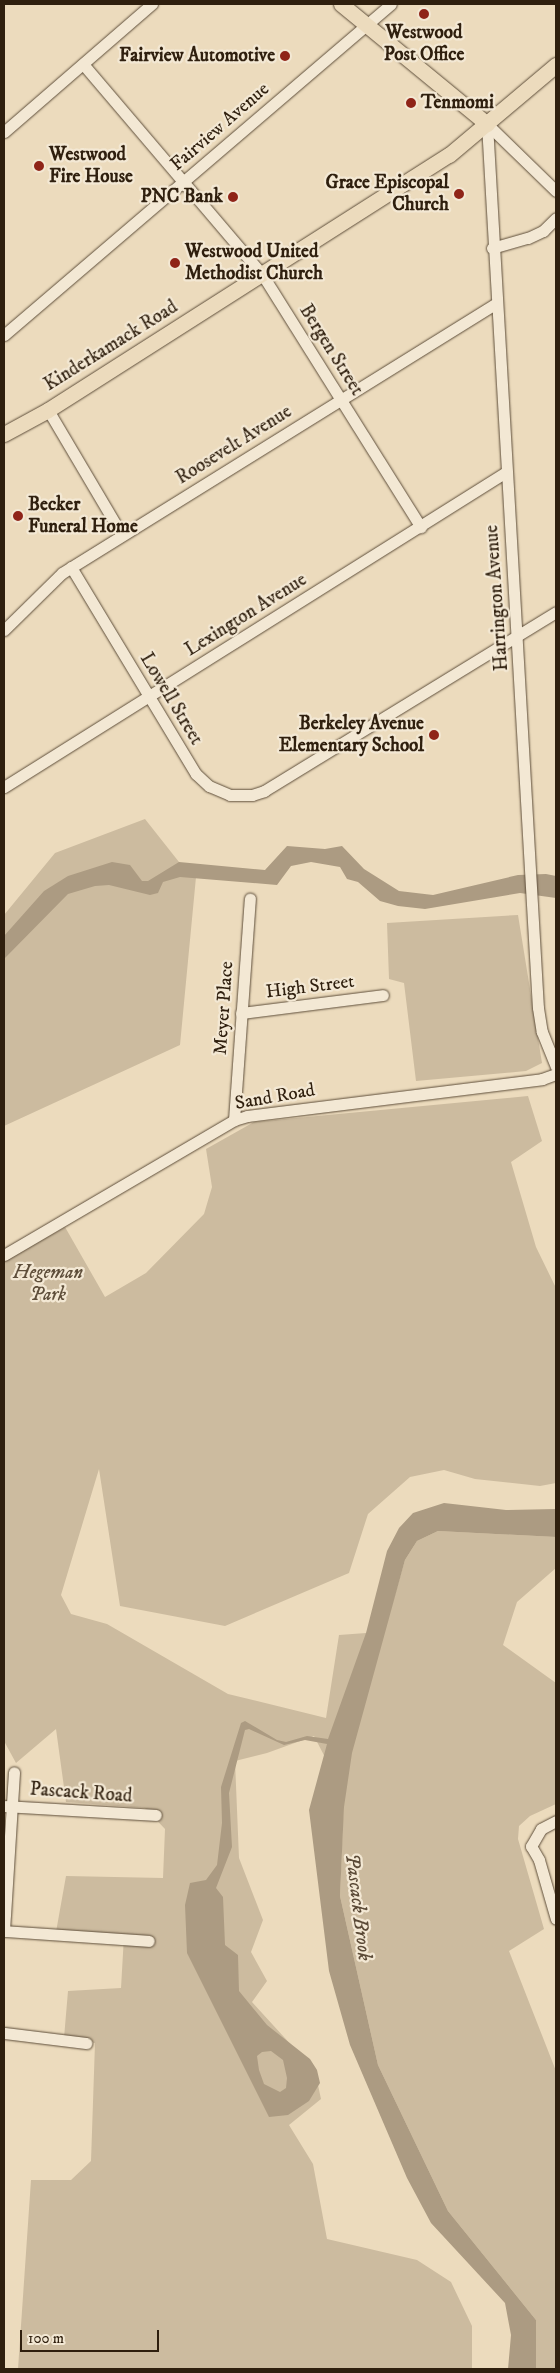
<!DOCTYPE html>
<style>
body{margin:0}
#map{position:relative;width:560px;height:2373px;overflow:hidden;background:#ecdbbd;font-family:"IM FELL DW Pica",serif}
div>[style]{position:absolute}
.green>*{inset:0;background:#ccbb9f}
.water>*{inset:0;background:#ac9b82}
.roads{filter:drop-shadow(0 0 1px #5e4e3a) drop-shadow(0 0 1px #5e4e3a)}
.minor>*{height:11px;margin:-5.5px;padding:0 5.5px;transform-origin:5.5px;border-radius:5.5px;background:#f3e8d4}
.major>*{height:15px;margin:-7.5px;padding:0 7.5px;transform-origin:7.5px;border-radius:7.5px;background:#ecdbbd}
.dots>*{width:14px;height:14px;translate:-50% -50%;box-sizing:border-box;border:2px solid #f3e8d4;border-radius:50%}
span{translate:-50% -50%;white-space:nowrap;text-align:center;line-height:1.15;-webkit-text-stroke:4.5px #f3e8d4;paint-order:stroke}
.poi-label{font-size:19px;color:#2f1f0e;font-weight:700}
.right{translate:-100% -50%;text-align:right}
.left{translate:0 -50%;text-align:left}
.street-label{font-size:19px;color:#2f1f0e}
.park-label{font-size:19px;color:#5e4e3a;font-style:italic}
.water-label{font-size:20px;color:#5b4a37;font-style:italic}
.frame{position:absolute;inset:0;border:5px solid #2f1f0e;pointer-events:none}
.scale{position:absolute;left:20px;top:2330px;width:139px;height:22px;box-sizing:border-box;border:2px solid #2f1f0e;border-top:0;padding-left:6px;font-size:15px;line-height:18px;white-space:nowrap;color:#2f1f0e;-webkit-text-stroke:4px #f3e8d4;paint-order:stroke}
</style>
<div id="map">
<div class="green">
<i style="clip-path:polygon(145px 819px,179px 862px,196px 877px,180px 1045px,4px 1126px,4px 915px,55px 853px)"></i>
<i style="clip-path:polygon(518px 915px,542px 1063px,526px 1071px,416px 1081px,404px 983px,389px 979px,387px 923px)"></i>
<i style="clip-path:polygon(528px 1096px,542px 1141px,511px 1162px,536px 1247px,556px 1288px,556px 1483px,540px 1486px,475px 1479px,444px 1470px,410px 1477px,368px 1514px,349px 1573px,225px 1626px,120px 1606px,99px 1469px,61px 1595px,71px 1614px,107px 1624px,228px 1694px,326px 1718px,339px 1635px,366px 1633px,387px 1622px,405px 1560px,417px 1541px,438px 1531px,556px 1537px,556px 1568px,517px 1602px,503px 1645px,556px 1683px,556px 1804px,530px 1816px,519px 1826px,518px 1839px,544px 1929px,509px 1951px,556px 2071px,556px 2369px,536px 2369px,536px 2320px,448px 2211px,378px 2065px,340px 1896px,344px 1794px,314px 1736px,267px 1753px,235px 1761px,239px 1858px,263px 1920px,251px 1952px,267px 1981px,252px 2002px,315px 2071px,321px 2099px,289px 2125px,313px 2164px,327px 2239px,417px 2260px,451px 2282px,472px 2326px,472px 2369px,18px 2369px,31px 2180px,71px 2180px,91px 2161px,95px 2043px,64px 2038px,68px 1991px,121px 1988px,124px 1936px,56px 1932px,66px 1876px,163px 1878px,165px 1829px,145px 1808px,66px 1802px,56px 1729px,16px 1763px,4px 1741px,4px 1262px,65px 1227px,105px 1297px,146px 1273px,204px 1214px,212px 1187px,206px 1149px,254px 1122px)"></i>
</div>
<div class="water">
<i style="clip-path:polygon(287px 846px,325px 849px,342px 846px,364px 869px,399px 891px,433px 895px,518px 875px,546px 874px,556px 876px,556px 898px,520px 893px,425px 909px,398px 906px,380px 901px,358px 882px,347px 879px,340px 867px,311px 862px,291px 866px,277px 885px,180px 877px,163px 882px,158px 893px,150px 895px,109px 885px,95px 886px,68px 894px,4px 959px,4px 936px,44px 891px,68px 876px,112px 862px,130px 865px,142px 881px,148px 881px,179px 862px,265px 870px)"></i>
<i style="clip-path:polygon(evenodd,444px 1503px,506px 1510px,556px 1509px,556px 1537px,438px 1531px,417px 1541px,405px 1560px,352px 1753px,344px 1807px,340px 1896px,378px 2065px,448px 2211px,536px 2320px,536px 2369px,508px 2369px,511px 2335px,505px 2303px,431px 2223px,407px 2178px,350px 2045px,329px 1971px,309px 1810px,327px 1744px,305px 1740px,284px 1745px,249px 1729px,245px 1730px,229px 1793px,232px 1847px,216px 1888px,223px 1897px,225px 1945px,238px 1955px,239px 1991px,267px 2025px,310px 2059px,317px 2070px,320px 2083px,309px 2101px,288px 2115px,269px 2117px,187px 1953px,185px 1905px,190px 1883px,206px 1880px,217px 1865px,222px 1823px,221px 1787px,241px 1723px,245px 1721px,277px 1740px,286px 1742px,307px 1736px,328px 1739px,366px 1633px,387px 1551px,399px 1528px,413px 1513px,444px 1503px,271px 2051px,283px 2060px,287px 2078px,286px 2088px,280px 2092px,264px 2084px,259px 2070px,257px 2056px,262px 2052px,271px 2051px)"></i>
</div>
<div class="roads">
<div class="minor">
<i style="left:83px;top:64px;width:276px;rotate:49.6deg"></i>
<i style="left:262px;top:274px;width:299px;rotate:57.9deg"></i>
<i style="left:487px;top:124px;width:885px;rotate:86.7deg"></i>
<i style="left:538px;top:1008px;width:24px;rotate:81deg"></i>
<i style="left:542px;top:1032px;width:37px;rotate:68deg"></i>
<i style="left:487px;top:124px;width:96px;rotate:44.2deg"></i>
<i style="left:4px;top:132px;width:196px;rotate:-40.9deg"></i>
<i style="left:492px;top:248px;width:37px;rotate:-16deg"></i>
<i style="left:528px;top:238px;width:17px;rotate:-25deg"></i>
<i style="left:543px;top:231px;width:18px;rotate:-45deg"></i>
<i style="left:4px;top:335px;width:509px;rotate:-40.54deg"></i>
<i style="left:48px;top:410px;width:145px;rotate:59.4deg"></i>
<i style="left:71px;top:567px;width:242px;rotate:58.9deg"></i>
<i style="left:196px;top:774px;width:18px;rotate:43deg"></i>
<i style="left:209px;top:786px;width:23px;rotate:23deg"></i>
<i style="left:230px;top:795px;width:22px"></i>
<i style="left:252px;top:795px;width:13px;rotate:-18deg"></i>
<i style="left:264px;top:791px;width:342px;rotate:-31.5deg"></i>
<i style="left:4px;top:630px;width:81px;rotate:-44.5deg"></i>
<i style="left:62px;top:573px;width:510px;rotate:-31.85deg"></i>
<i style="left:4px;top:787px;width:593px;rotate:-32.11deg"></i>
<i style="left:241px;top:1013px;width:143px;rotate:-7.2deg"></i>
<i style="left:234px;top:1120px;width:222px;rotate:-85.9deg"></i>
<i style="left:4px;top:1255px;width:267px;rotate:-30.4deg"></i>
<i style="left:234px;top:1120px;width:14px;rotate:-17deg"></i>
<i style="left:247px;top:1116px;width:297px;rotate:-7.1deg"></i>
<i style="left:542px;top:1079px;width:15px;rotate:-20deg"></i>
<i style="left:5px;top:1806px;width:151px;rotate:3.4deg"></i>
<i style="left:556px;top:1821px;width:17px;rotate:152deg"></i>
<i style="left:541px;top:1829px;width:20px;rotate:120deg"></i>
<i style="left:531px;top:1846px;width:16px;rotate:60deg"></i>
<i style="left:539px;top:1860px;width:61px;rotate:73.9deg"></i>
<i style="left:4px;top:1931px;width:159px;rotate:-86.4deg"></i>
<i style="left:4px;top:1931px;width:145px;rotate:3.9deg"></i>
<i style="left:4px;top:2033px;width:83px;rotate:7deg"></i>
</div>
<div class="major">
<i style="left:341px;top:4px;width:189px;rotate:39.4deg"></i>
<i style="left:4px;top:434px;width:50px;rotate:-28.6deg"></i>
<i style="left:48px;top:410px;width:475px;rotate:-32.5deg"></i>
<i style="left:449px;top:155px;width:140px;rotate:-40.1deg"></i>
</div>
</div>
<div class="dots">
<i style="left:424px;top:14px;background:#8f2418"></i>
<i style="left:285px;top:56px;background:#8f2418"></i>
<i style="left:411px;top:103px;background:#8f2418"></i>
<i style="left:39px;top:166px;background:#8f2418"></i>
<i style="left:459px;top:194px;background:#8f2418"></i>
<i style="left:233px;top:197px;background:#8f2418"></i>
<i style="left:175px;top:263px;background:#8f2418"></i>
<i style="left:18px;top:516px;background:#8f2418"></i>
<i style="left:434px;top:735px;background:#8f2418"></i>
</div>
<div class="poi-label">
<span style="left:424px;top:44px">Westwood<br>Post Office</span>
<span class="right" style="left:275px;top:56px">Fairview Automotive</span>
<span class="left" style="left:421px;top:103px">Tenmomi</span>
<span class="left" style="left:49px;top:166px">Westwood<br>Fire House</span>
<span class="right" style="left:449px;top:194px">Grace Episcopal<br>Church</span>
<span class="right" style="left:223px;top:197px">PNC Bank</span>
<span class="left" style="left:185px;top:263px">Westwood United<br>Methodist Church</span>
<span class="left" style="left:28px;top:516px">Becker<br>Funeral Home</span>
<span class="right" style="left:424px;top:735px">Berkeley Avenue<br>Elementary School</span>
</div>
<div class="street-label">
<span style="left:220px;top:127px;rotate:-41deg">Fairview Avenue</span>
<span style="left:111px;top:346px;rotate:-32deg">Kinderkamack Road</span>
<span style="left:331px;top:350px;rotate:58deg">Bergen Street</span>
<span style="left:234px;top:445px;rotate:-32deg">Roosevelt Avenue</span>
<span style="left:497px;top:598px;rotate:-94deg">Harrington Avenue</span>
<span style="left:246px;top:615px;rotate:-32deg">Lexington Avenue</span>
<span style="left:171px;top:699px;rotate:59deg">Lowell Street</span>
<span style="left:310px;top:987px;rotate:-7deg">High Street</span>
<span style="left:224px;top:1008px;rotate:-86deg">Meyer Place</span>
<span style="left:275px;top:1097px;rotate:-10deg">Sand Road</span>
<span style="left:81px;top:1793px;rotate:4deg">Pascack Road</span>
</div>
<div class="park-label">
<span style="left:48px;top:1284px">Hegeman<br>Park</span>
</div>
<div class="water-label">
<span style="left:358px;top:1907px;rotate:83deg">Pascack Brook</span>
</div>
<div class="frame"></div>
<div class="scale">100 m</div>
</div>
